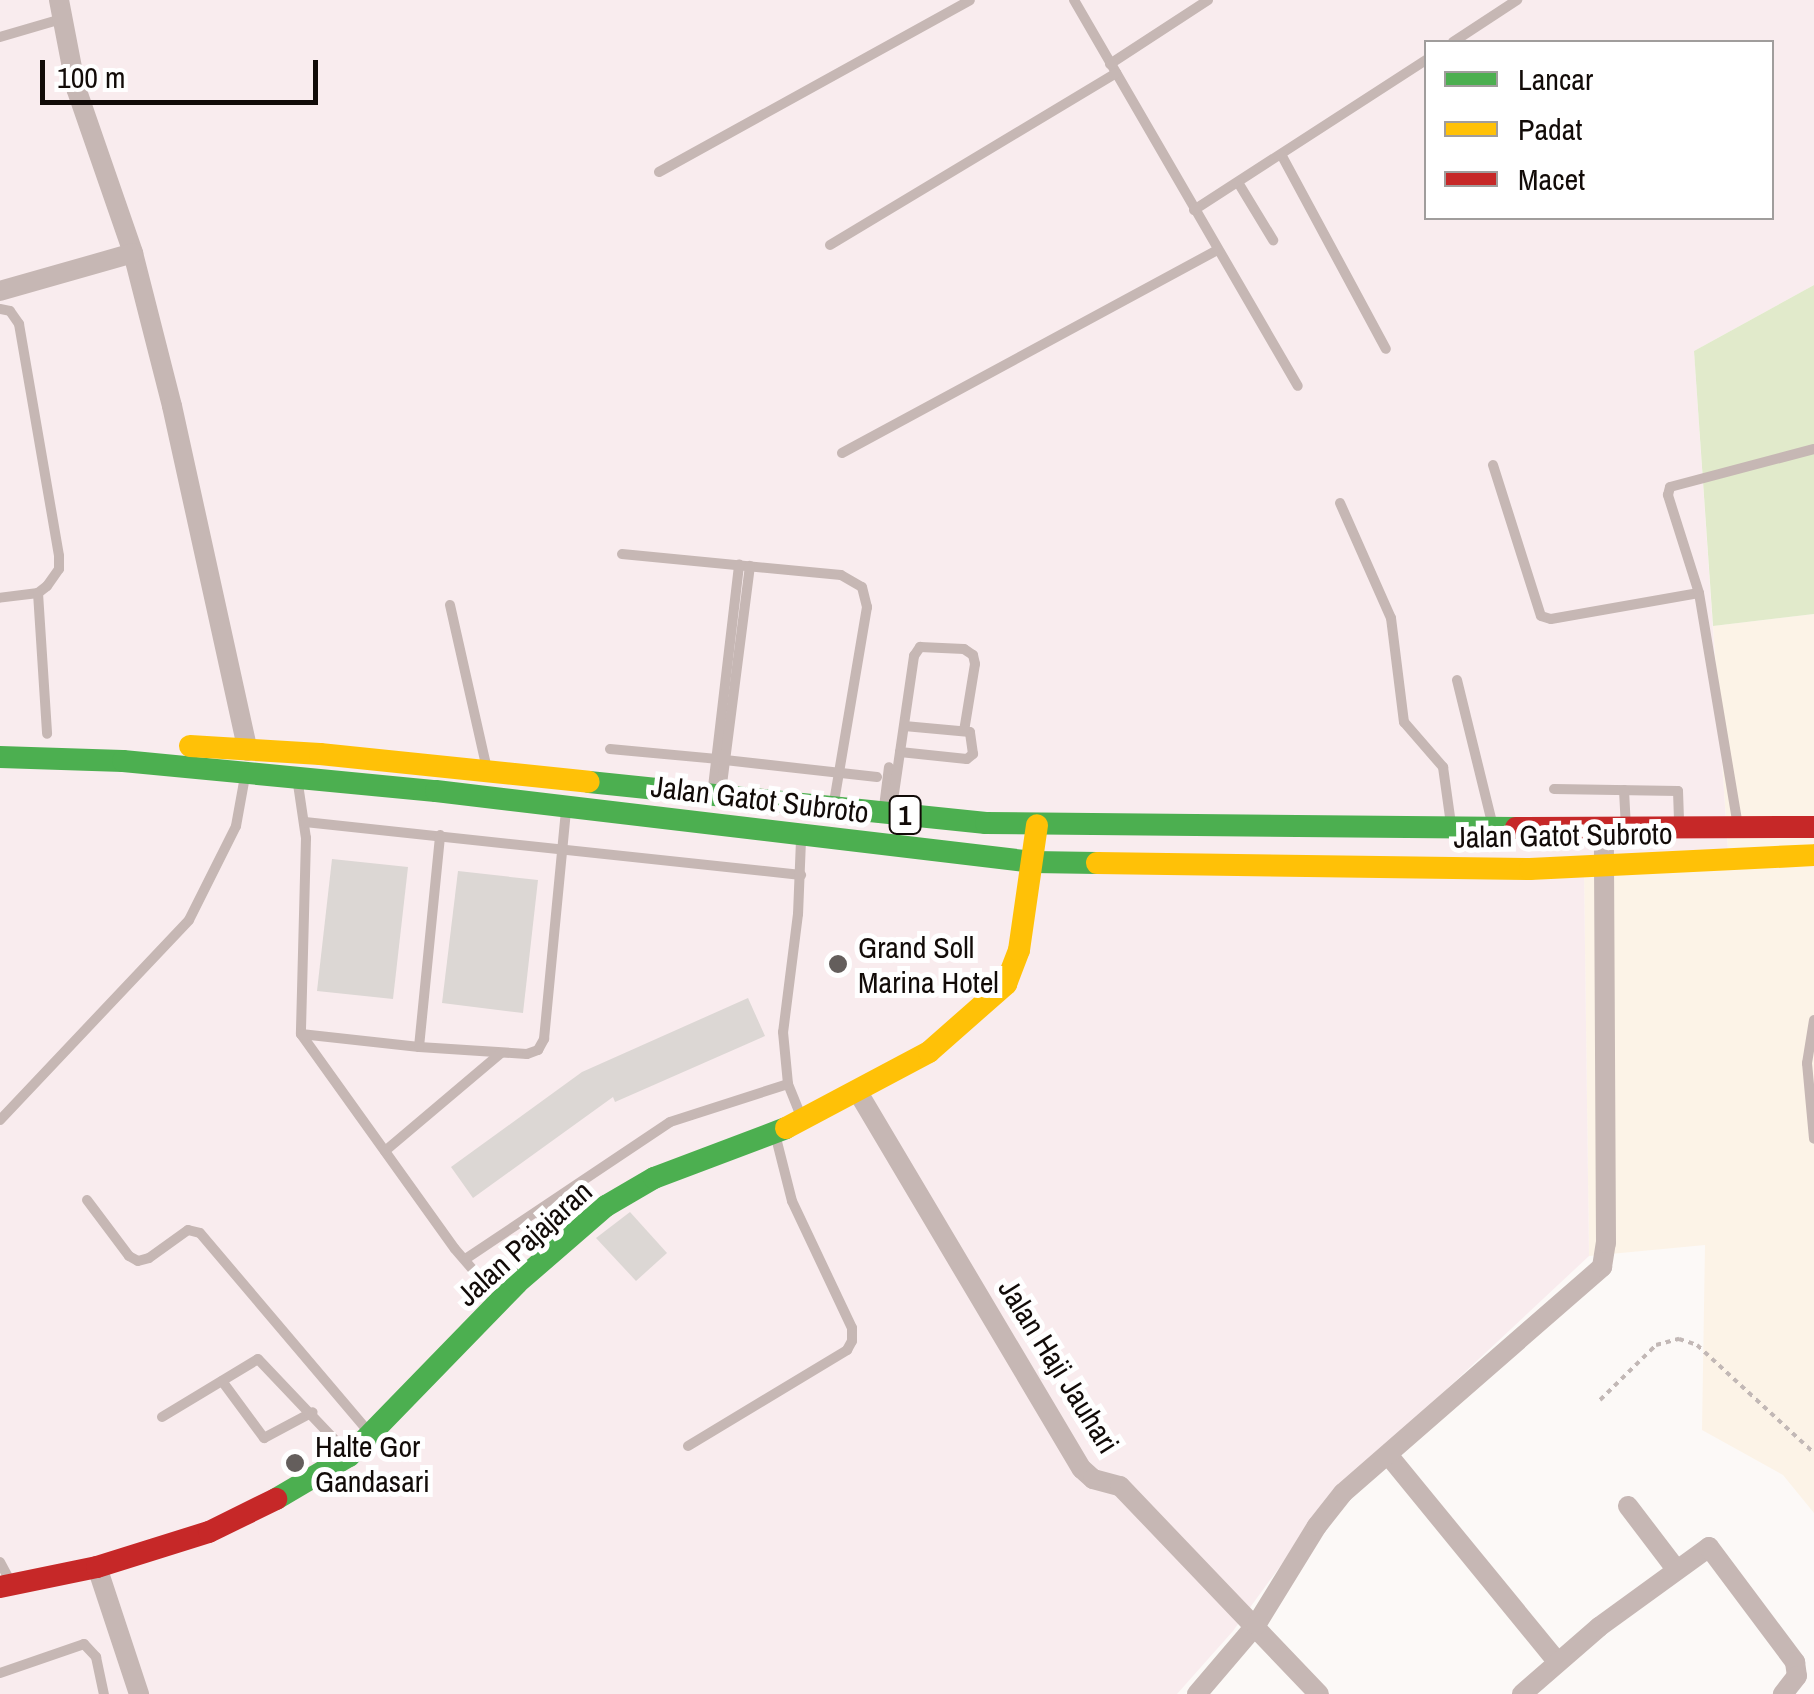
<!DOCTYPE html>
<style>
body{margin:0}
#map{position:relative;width:1814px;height:1694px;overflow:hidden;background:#fcf9f7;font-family:"Archivo Narrow",sans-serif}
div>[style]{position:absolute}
.commercial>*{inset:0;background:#fcf3e7}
.industrial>*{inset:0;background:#f9ecee}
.green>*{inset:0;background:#e1eacb}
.building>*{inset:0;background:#dcd7d4}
.path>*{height:4px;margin-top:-2px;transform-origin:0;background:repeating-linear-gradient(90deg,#c2b8b6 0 5px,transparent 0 10px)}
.lane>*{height:10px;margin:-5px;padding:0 5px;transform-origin:5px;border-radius:5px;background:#c6b7b4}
.street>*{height:20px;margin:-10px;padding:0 10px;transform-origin:10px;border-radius:10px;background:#c6b7b4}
.fast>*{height:22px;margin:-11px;padding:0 11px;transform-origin:11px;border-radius:11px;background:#4caf50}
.slow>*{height:22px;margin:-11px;padding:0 11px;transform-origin:11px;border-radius:11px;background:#ffc107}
.jam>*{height:22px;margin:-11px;padding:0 11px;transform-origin:11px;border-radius:11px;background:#c62828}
.dots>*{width:28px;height:28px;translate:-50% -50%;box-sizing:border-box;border:5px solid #fff;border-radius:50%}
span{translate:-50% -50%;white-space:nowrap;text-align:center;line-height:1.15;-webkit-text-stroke:10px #fff;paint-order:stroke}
.shield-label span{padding:2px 8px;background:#fff;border:2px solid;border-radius:8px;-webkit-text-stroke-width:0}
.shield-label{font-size:28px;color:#120b08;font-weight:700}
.street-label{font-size:30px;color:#120b08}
.poi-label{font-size:30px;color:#120b08}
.left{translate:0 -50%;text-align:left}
.legend{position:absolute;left:1424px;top:40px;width:350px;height:180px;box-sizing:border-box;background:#fff;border:2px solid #a09d9c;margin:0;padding:12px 18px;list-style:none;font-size:30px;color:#120b08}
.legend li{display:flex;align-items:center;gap:20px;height:50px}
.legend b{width:50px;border:2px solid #a09d9c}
.scale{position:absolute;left:40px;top:60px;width:278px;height:45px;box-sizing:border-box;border:5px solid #120b08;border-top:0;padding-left:12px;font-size:30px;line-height:35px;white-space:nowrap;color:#120b08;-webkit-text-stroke:8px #fff;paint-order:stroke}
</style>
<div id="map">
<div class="commercial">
<i style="clip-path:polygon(1814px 614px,1814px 1513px,1783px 1475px,1702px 1430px,1705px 1245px,1589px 1256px,1584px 871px,1729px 865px,1713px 626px)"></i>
</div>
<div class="industrial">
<i style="clip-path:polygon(evenodd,0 0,1814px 0,1814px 285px,1694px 351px,1729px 865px,1584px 871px,1589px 1256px,1329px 1499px,1233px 1631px,1177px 1694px,0 1694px,0 0,1426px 42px,1772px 42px,1772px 218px,1426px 218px,1426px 42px)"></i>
</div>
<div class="green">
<i style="clip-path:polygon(1814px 285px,1814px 614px,1713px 626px,1694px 351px)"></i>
</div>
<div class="building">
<i style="clip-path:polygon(332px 859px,408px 867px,393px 999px,317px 991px)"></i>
<i style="clip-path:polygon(458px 871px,538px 880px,523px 1013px,442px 1003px)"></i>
<i style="clip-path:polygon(748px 998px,765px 1036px,615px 1102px,613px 1097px,473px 1198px,451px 1167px,582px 1072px)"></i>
<i style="clip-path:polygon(630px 1212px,667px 1253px,636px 1281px,596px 1238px)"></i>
</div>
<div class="path">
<i style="left:1600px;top:1400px;width:78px;rotate:-44.5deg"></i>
<i style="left:1656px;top:1345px;width:24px;rotate:-15deg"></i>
<i style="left:1679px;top:1339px;width:19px;rotate:18deg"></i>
<i style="left:1697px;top:1345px;width:159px;rotate:42.7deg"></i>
</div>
<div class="lane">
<i style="left:1074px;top:0;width:446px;rotate:59.9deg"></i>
<i style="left:0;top:37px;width:64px;rotate:-16.4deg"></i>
<i style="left:1453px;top:42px;width:77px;rotate:-33.3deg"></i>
<i style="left:1110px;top:64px;width:117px;rotate:-33.1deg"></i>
<i style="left:1282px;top:156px;width:219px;rotate:61.7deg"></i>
<i style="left:659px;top:172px;width:355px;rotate:-28.9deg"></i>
<i style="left:1239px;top:184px;width:66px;rotate:58.7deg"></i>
<i style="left:1194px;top:210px;width:276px;rotate:-32.9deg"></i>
<i style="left:830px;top:245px;width:334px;rotate:-31deg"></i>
<i style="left:0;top:309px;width:10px;rotate:11deg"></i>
<i style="left:10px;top:311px;width:16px;rotate:55deg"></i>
<i style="left:19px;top:324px;width:235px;rotate:80.2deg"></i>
<i style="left:59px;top:556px;width:13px;rotate:90deg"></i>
<i style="left:59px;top:569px;width:21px;rotate:125deg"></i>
<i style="left:47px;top:586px;width:11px;rotate:142deg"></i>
<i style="left:38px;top:593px;width:38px;rotate:173deg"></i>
<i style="left:842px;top:453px;width:427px;rotate:-28.4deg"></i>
<i style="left:1493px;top:465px;width:158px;rotate:72.4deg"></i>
<i style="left:1541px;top:616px;width:10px;rotate:17deg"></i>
<i style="left:1551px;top:619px;width:150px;rotate:-10deg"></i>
<i style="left:1699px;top:593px;width:231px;rotate:80.5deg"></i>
<i style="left:1340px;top:503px;width:126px;rotate:66.1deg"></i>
<i style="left:1391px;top:618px;width:105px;rotate:82.9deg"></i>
<i style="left:1404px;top:722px;width:60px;rotate:49.1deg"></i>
<i style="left:1443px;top:767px;width:58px;rotate:82deg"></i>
<i style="left:622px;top:554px;width:220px;rotate:5.5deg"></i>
<i style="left:841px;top:575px;width:24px;rotate:30deg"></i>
<i style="left:862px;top:587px;width:21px;rotate:76deg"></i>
<i style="left:867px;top:607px;width:198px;rotate:99.6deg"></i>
<i style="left:38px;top:593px;width:141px;rotate:86.3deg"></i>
<i style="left:1699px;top:593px;width:103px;rotate:-107.6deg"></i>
<i style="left:1668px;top:495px;width:8px;rotate:-76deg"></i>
<i style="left:1670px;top:487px;width:149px;rotate:-14.8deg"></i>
<i style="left:450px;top:605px;width:164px;rotate:77.3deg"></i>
<i style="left:1457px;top:680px;width:146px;rotate:76.2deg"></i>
<i style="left:610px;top:749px;width:107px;rotate:5.3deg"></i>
<i style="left:900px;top:752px;width:67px;rotate:6deg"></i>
<i style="left:967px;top:759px;width:8px;rotate:-40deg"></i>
<i style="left:973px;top:754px;width:22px;rotate:-98deg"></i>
<i style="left:970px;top:732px;width:66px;rotate:-174.8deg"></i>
<i style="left:725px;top:760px;width:153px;rotate:6.4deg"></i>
<i style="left:298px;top:784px;width:55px;rotate:81.6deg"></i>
<i style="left:306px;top:838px;width:196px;rotate:91.5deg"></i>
<i style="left:301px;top:1034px;width:264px;rotate:54.4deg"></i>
<i style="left:455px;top:1249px;width:67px;rotate:49.2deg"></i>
<i style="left:713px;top:787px;width:224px;rotate:-83.3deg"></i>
<i style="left:1554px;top:789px;width:124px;rotate:0.9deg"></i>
<i style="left:1678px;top:791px;width:30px;rotate:88deg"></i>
<i style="left:1624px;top:790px;width:34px;rotate:87deg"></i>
<i style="left:721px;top:792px;width:228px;rotate:-82.7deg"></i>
<i style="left:884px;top:807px;width:40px;rotate:-82.9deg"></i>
<i style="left:892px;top:807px;width:153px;rotate:-81.7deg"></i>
<i style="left:914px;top:656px;width:11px;rotate:-56deg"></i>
<i style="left:920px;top:647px;width:44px;rotate:2.6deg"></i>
<i style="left:964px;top:649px;width:11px;rotate:34deg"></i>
<i style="left:973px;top:655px;width:9px;rotate:77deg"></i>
<i style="left:975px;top:664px;width:68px;rotate:99.3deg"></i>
<i style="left:305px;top:822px;width:499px;rotate:6.1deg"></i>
<i style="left:801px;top:840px;width:74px;rotate:92.3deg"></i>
<i style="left:798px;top:914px;width:119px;rotate:97.2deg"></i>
<i style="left:783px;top:1032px;width:52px;rotate:84.5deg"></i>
<i style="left:788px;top:1084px;width:37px;rotate:68deg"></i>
<i style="left:1814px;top:1020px;width:44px;rotate:99.2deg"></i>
<i style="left:1807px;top:1063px;width:76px;rotate:84.7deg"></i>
<i style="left:301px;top:1034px;width:119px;rotate:6.3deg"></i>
<i style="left:419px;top:1047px;width:108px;rotate:3.7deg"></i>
<i style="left:527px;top:1054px;width:12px;rotate:-20deg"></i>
<i style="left:538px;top:1050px;width:13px;rotate:-61deg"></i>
<i style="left:544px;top:1039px;width:228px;rotate:-84.5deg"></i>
<i style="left:419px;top:1047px;width:213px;rotate:-84.3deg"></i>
<i style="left:0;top:1120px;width:275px;rotate:-46.6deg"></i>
<i style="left:189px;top:920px;width:105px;rotate:-63.4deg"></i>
<i style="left:236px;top:826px;width:45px;rotate:-79.7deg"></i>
<i style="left:385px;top:1151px;width:152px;rotate:-40.2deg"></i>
<i style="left:87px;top:1200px;width:70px;rotate:53.1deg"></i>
<i style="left:129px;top:1256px;width:10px;rotate:29deg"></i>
<i style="left:138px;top:1261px;width:11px;rotate:-15deg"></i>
<i style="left:149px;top:1258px;width:48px;rotate:-35.7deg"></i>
<i style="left:188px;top:1230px;width:12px;rotate:14deg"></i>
<i style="left:200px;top:1233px;width:260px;rotate:49.7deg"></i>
<i style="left:537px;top:1212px;width:39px;rotate:48deg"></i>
<i style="left:467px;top:1258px;width:244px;rotate:-33.8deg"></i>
<i style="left:670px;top:1122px;width:124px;rotate:-17.9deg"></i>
<i style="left:222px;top:1381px;width:71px;rotate:53.6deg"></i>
<i style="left:264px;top:1438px;width:55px;rotate:-28deg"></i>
<i style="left:162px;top:1417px;width:112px;rotate:-31.1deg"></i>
<i style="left:258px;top:1359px;width:131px;rotate:46.5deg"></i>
<i style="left:688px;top:1446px;width:186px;rotate:-31.1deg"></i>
<i style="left:847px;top:1350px;width:10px;rotate:-61deg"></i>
<i style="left:852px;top:1341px;width:13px;rotate:-90deg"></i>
<i style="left:852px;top:1328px;width:140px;rotate:-115.3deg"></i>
<i style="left:792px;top:1201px;width:69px;rotate:-104.2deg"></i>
<i style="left:0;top:1562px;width:24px;rotate:62deg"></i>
<i style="left:0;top:1673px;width:89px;rotate:-19deg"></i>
<i style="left:84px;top:1644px;width:18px;rotate:47deg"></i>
<i style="left:96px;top:1657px;width:38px;rotate:78deg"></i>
</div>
<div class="street">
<i style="left:59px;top:0;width:90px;rotate:79.1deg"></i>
<i style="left:76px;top:88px;width:175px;rotate:70.9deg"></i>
<i style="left:133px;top:253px;width:158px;rotate:75.7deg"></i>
<i style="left:172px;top:406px;width:353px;rotate:77.6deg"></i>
<i style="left:0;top:291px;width:138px;rotate:-15.9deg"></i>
<i style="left:859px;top:1094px;width:436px;rotate:59.3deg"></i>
<i style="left:1082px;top:1469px;width:15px;rotate:42deg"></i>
<i style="left:1093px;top:1479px;width:28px;rotate:15deg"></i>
<i style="left:1120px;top:1486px;width:288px;rotate:46.3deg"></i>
<i style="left:1389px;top:1456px;width:265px;rotate:50.7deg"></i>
<i style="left:1628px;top:1506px;width:79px;rotate:52.7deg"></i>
<i style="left:97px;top:1567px;width:134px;rotate:71.7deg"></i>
<i style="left:1197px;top:1694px;width:91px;rotate:-49.5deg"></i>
<i style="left:1256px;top:1625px;width:116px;rotate:-58.4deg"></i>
<i style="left:1317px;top:1526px;width:42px;rotate:-51.8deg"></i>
<i style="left:1343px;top:1493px;width:344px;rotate:-41.1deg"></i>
<i style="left:1602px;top:1267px;width:24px;rotate:-81deg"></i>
<i style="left:1606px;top:1243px;width:416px;rotate:-90.3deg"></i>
<i style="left:1522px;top:1694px;width:102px;rotate:-41deg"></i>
<i style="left:1599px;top:1627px;width:136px;rotate:-36deg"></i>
<i style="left:1709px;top:1547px;width:144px;rotate:53.2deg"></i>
<i style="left:1795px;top:1662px;width:14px;rotate:82deg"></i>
<i style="left:1797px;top:1676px;width:23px;rotate:128deg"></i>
</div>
<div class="fast">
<i style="left:0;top:757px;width:123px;rotate:1.9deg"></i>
<i style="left:123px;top:761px;width:314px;rotate:5.5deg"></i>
<i style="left:436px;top:791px;width:601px;rotate:6.78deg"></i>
<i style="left:1033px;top:862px;width:64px;rotate:0.9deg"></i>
<i style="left:589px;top:782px;width:399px;rotate:5.9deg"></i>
<i style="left:986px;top:823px;width:530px;rotate:0.54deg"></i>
<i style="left:276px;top:1499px;width:85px;rotate:-30.5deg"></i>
<i style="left:349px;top:1456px;width:241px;rotate:-45.8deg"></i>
<i style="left:517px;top:1283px;width:118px;rotate:-40.9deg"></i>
<i style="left:606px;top:1206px;width:56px;rotate:-30.3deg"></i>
<i style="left:654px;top:1178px;width:141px;rotate:-20.7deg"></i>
</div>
<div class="slow">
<i style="left:190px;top:746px;width:130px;rotate:3.5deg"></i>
<i style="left:320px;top:754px;width:270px;rotate:5.9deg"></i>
<i style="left:1097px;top:863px;width:433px;rotate:0.8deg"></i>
<i style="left:1530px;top:869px;width:284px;rotate:-2.8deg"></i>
<i style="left:786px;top:1128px;width:162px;rotate:-28deg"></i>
<i style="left:929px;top:1052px;width:103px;rotate:-41.4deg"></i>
<i style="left:1006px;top:984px;width:36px;rotate:-69deg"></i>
<i style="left:1019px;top:950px;width:126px;rotate:-81.8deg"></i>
</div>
<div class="jam">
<i style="left:1516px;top:828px;width:298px;rotate:-0.2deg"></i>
<i style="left:0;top:1587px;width:99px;rotate:-11.7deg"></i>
<i style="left:97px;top:1567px;width:117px;rotate:-17.4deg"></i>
<i style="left:209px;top:1532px;width:75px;rotate:-26.2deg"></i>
</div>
<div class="dots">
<i style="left:838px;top:964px;background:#645e5c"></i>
<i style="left:295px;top:1463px;background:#645e5c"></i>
</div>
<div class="shield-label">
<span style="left:905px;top:815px">1</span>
</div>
<div class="street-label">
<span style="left:760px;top:799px;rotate:7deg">Jalan Gatot Subroto</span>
<span style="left:1563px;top:835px;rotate:-1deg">Jalan Gatot Subroto</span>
<span style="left:524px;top:1243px;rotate:-42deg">Jalan Pajajaran</span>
<span style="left:1059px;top:1366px;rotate:58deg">Jalan Haji Jauhari</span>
</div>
<div class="poi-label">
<span class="left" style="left:858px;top:964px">Grand Soll<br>Marina Hotel</span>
<span class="left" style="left:315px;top:1463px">Halte Gor<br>Gandasari</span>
</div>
<ul class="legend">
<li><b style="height:12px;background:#4caf50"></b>Lancar</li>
<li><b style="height:12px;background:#ffc107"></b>Padat</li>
<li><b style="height:12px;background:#c62828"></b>Macet</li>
</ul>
<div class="scale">100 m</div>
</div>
